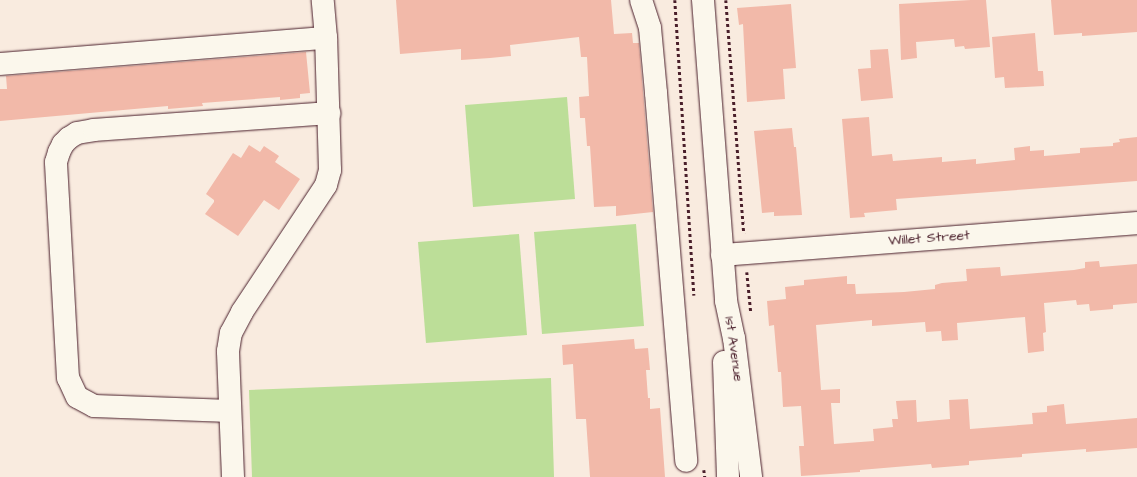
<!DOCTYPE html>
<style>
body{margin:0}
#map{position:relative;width:1137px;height:477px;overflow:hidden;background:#f9ebdf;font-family:"Architects Daughter",sans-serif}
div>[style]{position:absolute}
.green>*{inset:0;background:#bcde98}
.building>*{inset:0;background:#f2b9a9}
.path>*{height:2.5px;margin-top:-1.25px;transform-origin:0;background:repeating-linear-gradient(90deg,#4a1f2b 0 3px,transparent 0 6px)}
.roads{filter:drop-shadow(0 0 1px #4a1f2b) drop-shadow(0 0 1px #4a1f2b)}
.minor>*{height:22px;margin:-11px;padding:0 11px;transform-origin:11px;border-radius:11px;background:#fbf7ec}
span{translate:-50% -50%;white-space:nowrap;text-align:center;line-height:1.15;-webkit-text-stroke:3.5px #fbf7ec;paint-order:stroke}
.street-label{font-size:14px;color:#4a1f2b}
</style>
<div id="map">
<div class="green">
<i style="clip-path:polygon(567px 97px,575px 199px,473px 207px,465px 105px)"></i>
<i style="clip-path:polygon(636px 224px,644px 326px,542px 334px,534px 232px)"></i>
<i style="clip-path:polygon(519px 234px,527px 335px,426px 343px,418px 242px)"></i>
<i style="clip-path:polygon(551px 378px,554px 477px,252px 477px,249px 390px)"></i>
</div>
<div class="building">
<i style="clip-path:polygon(396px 0,611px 0,614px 34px,632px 33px,633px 43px,639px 43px,653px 212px,616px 216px,616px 206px,594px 207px,590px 146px,587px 146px,585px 118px,580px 118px,579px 97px,589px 96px,587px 57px,581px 57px,579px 37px,510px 45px,511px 56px,490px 58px,461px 60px,461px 49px,400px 54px)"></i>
<i style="clip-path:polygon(971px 0,986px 0,990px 47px,965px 49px,964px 46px,955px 47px,954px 39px,916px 42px,917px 58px,901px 60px,899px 4px)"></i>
<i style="clip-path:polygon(1051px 0,1137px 0,1137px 32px,1082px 36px,1082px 33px,1054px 35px)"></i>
<i style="clip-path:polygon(791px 4px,796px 68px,783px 69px,785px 99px,747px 102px,743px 24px,739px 25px,737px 8px)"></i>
<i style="clip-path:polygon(1035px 33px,1038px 71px,1043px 71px,1044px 86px,1005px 88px,1004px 77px,995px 78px,992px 37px)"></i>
<i style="clip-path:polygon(888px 49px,893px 98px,861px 101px,858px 69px,871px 68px,870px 50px)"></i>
<i style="clip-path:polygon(306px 52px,310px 93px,300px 94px,300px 98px,280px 100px,280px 97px,242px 100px,202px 103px,203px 106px,168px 109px,168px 106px,0 121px,0 89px,7px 89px,6px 76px)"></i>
<i style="clip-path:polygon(869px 117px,872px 156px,892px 154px,893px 161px,942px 157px,942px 162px,976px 159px,976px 164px,1015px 160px,1014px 148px,1030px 146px,1030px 151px,1044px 150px,1044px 156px,1080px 153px,1080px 148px,1113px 146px,1113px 143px,1120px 142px,1119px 139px,1137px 137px,1137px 181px,896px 199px,897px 210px,864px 213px,865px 217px,850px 218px,842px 119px)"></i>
<i style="clip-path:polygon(792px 128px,794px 147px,796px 147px,802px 215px,774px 216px,774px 212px,762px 213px,754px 131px)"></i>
<i style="clip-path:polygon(249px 145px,260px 152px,264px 146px,279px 156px,275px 162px,300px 179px,279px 210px,264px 200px,238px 236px,205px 214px,214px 202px,214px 200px,206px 194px,233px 153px,241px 158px)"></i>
<i style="clip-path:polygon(1099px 261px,1100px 267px,1137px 264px,1137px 303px,1113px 305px,1113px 309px,1090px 311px,1089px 304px,1077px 305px,1076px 300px,1044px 303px,1046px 332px,1043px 333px,1044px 351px,1028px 353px,1025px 317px,957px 323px,958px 340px,942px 341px,941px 331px,926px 332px,925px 322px,872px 326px,872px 320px,816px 325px,821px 390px,840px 389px,840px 403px,831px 403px,834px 444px,874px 441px,873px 429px,893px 427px,892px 419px,898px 419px,896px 401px,916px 400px,917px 422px,950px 419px,949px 400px,968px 399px,970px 429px,1033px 424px,1032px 413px,1047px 412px,1047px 406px,1064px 404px,1066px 424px,1137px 418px,1137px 448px,1086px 452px,1086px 449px,1022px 454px,1022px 457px,969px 461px,969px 465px,932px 468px,931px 464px,860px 470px,860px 472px,801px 476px,799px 446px,804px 446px,801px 406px,783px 407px,781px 372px,778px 372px,774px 325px,769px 326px,767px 301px,786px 299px,785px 287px,804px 285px,804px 280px,847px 276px,847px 284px,855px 284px,856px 294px,904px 292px,935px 289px,935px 285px,942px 283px,967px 281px,966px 269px,1000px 267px,1001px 276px,1074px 270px,1085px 268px,1085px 262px)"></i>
<i style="clip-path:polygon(634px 339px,635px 349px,648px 348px,650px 370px,646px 370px,648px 398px,650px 398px,650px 409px,660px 408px,665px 477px,590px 477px,586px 419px,576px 419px,573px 364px,563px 365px,562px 345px)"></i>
</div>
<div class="path">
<i style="left:675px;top:0;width:296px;rotate:86.3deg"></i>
<i style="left:726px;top:0;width:234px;rotate:85.6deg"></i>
<i style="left:747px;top:272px;width:41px;rotate:84.4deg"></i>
<i style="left:704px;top:470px;width:7px;rotate:82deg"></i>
</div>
<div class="roads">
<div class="minor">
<i style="left:641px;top:0;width:29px;rotate:72deg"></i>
<i style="left:650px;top:28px;width:65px;rotate:84.7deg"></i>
<i style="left:656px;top:93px;width:369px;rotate:85.3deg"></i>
<i style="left:703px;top:0;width:302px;rotate:85.6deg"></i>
<i style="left:726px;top:301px;width:38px;rotate:78deg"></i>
<i style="left:734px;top:338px;width:140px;rotate:83deg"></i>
<i style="left:0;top:64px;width:327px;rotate:-4.6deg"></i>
<i style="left:722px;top:255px;width:416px;rotate:-4.4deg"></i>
<i style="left:724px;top:362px;width:115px;rotate:88deg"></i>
<i style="left:230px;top:411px;width:136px;rotate:-177.9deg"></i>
<i style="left:94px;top:406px;width:19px;rotate:-152deg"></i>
<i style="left:77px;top:397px;width:21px;rotate:-115deg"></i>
<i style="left:68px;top:378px;width:216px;rotate:-93.2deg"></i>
<i style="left:56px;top:162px;width:10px;rotate:-73deg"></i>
<i style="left:59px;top:152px;width:9px;rotate:-63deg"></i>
<i style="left:63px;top:144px;width:8px;rotate:-45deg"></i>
<i style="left:69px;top:138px;width:9px;rotate:-32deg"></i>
<i style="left:77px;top:133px;width:17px;rotate:-10deg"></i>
<i style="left:94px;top:130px;width:236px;rotate:-4.1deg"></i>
<i style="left:233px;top:477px;width:126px;rotate:-92.3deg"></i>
<i style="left:228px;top:351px;width:18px;rotate:-81deg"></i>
<i style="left:231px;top:333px;width:24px;rotate:-62deg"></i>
<i style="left:242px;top:312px;width:152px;rotate:-56.5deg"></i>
<i style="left:326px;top:185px;width:16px;rotate:-75deg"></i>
<i style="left:330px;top:170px;width:132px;rotate:-91.7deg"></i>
<i style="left:326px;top:38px;width:38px;rotate:-95deg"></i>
</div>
</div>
<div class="street-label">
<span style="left:929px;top:238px;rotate:-4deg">Willet Street</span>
<span style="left:734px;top:349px;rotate:82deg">1st Avenue</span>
</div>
</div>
